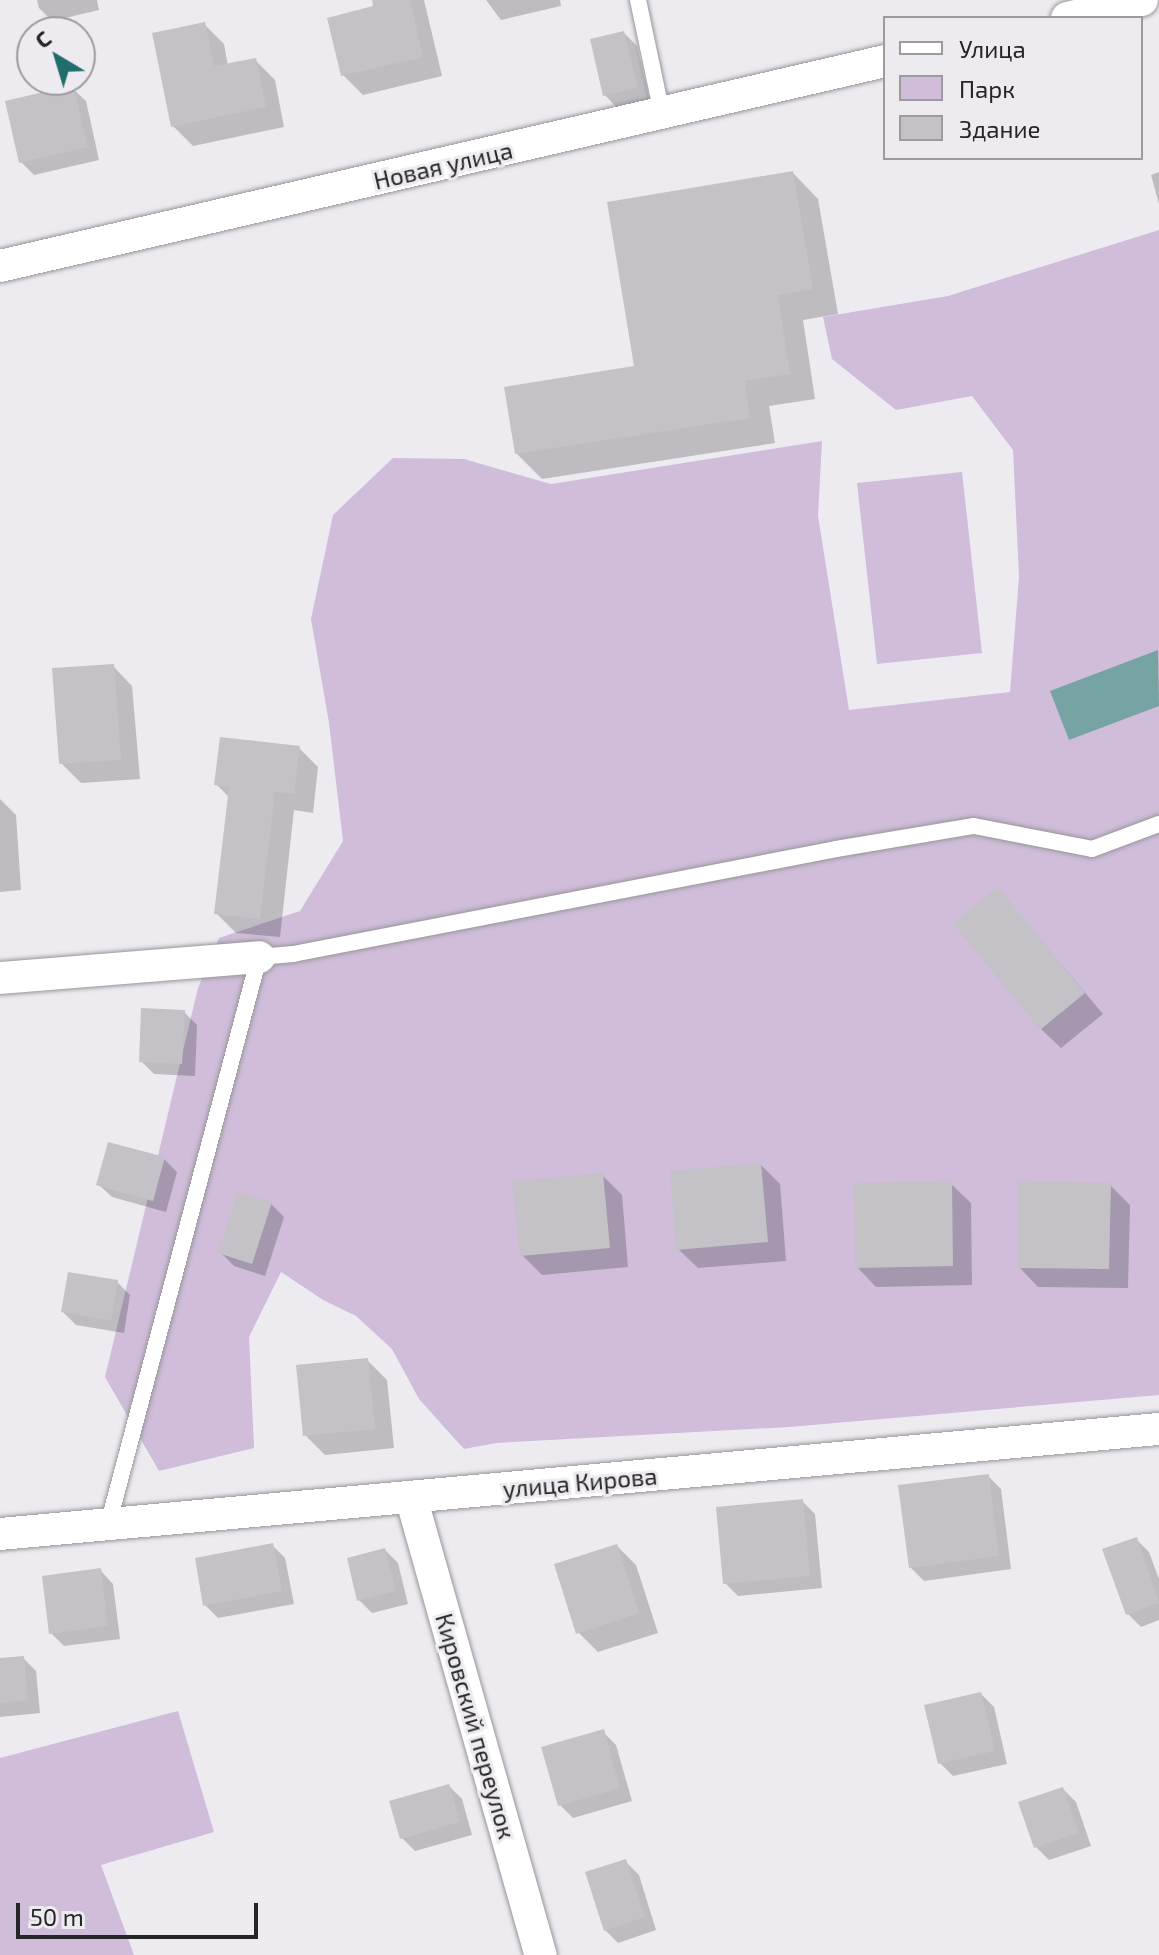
<!DOCTYPE html>
<meta charset="utf-8">
<style>
body{margin:0}
#map{position:relative;width:1159px;height:1955px;overflow:hidden;background:#eeebf0;font-family:"Exo 2",sans-serif}
div>[style]{position:absolute}
.green>*{inset:0;background:#cfbdd9}
.water>*{inset:0;background:#76a4a3}
.shadow>*{inset:0;background:#0003}
.building>*{inset:0;background:#c5c2c7}
.roads{filter:drop-shadow(0 0 2px #98959a) drop-shadow(0 0 2px #98959a)}
.service>*{height:16px;margin:-8px;padding:0 8px;transform-origin:8px;border-radius:8px;background:#fff}
.minor>*{height:32px;margin:-16px;padding:0 16px;transform-origin:16px;border-radius:16px;background:#fff}
span{translate:-50% -50%;white-space:nowrap;text-align:center;line-height:1.15;-webkit-text-stroke:6px #eeebf0;paint-order:stroke}
.street-label{font-size:24px;color:#252426}
.legend{position:absolute;left:883px;top:16px;width:260px;height:144px;box-sizing:border-box;background:#eeebf0;border:2px solid #9e9b9f;margin:0;padding:10px 14px;list-style:none;font-size:24px;color:#252426}
.legend li{display:flex;align-items:center;gap:16px;height:40px}
.legend b{width:40px;border:2px solid #9e9b9f}
.north{position:absolute;left:16px;top:16px;width:80px;height:80px;box-sizing:border-box;background:#eeebf0;border:2px solid #9e9b9f;border-radius:50%;rotate:322deg;font-size:22px;font-weight:700;line-height:32px;text-align:center;color:#252426}
.north::after{content:'';display:block;margin:auto;width:28px;height:36px;background:#216d6c;clip-path:polygon(50% 0,100% 100%,50% 72%,0 100%)}
.scale{position:absolute;left:16px;top:1903px;width:242px;height:36px;box-sizing:border-box;border:4px solid #252426;border-top:0;padding-left:10px;font-size:24px;line-height:28px;white-space:nowrap;color:#252426;-webkit-text-stroke:6px #eeebf0;paint-order:stroke}
</style>
<div id="map">
<div class="green">
<i style="clip-path:polygon(1159px 230px,1159px 1395px,789px 1427px,496px 1443px,464px 1449px,419px 1399px,392px 1349px,356px 1316px,323px 1300px,281px 1272px,249px 1337px,254px 1448px,159px 1471px,105px 1377px,198px 988px,219px 938px,300px 911px,343px 841px,329px 723px,311px 619px,333px 515px,393px 458px,464px 459px,551px 484px,822px 441px,818px 516px,849px 710px,1010px 692px,1019px 577px,1013px 450px,972px 396px,896px 410px,832px 359px,823px 317px,948px 296px)"></i>
<i style="clip-path:polygon(962px 472px,982px 653px,877px 664px,857px 483px)"></i>
<i style="clip-path:polygon(178px 1711px,214px 1832px,101px 1865px,134px 1955px,0 1955px,0 1758px)"></i>
</div>
<div class="water">
<i style="clip-path:polygon(1158px 650px,1159px 706px,1069px 740px,1050px 691px)"></i>
</div>
<div class="shadow">
<i style="clip-path:polygon(37px 0,97px 0,99px 10px,52px 21px,39px 8px)"></i>
<i style="clip-path:polygon(374px 0,424px 0,442px 76px,363px 95px,343px 75px,376px 8px)"></i>
<i style="clip-path:polygon(486px 0,560px 0,561px 6px,501px 20px)"></i>
<i style="clip-path:polygon(204px 24px,224px 44px,228px 66px,255px 60px,275px 80px,284px 127px,193px 146px,173px 126px)"></i>
<i style="clip-path:polygon(624px 33px,637px 46px,650px 101px,618px 109px,605px 95px)"></i>
<i style="clip-path:polygon(72px 88px,86px 101px,99px 160px,34px 175px,21px 162px)"></i>
<i style="clip-path:polygon(1159px 172px,1159px 204px,1151px 175px)"></i>
<i style="clip-path:polygon(793px 173px,818px 199px,838px 314px,803px 320px,815px 399px,769px 406px,775px 443px,542px 479px,516px 453px,636px 368px)"></i>
<i style="clip-path:polygon(113px 666px,132px 686px,140px 779px,81px 783px,61px 763px)"></i>
<i style="clip-path:polygon(299px 748px,318px 767px,313px 813px,294px 810px,280px 937px,236px 933px,216px 913px,230px 798px,216px 784px)"></i>
<i style="clip-path:polygon(0 799px,16px 815px,21px 890px,0 892px)"></i>
<i style="clip-path:polygon(998px 889px,1103px 1014px,1061px 1048px,1041px 1029px)"></i>
<i style="clip-path:polygon(184px 1012px,197px 1025px,195px 1076px,154px 1074px,141px 1061px)"></i>
<i style="clip-path:polygon(164px 1159px,177px 1172px,166px 1212px,112px 1197px,98px 1184px)"></i>
<i style="clip-path:polygon(761px 1165px,780px 1184px,786px 1261px,698px 1268px,678px 1249px)"></i>
<i style="clip-path:polygon(602px 1175px,622px 1195px,628px 1267px,542px 1275px,522px 1255px)"></i>
<i style="clip-path:polygon(951px 1184px,971px 1203px,972px 1285px,876px 1287px,857px 1267px)"></i>
<i style="clip-path:polygon(1110px 1185px,1130px 1205px,1128px 1288px,1038px 1287px,1019px 1267px)"></i>
<i style="clip-path:polygon(271px 1204px,284px 1217px,265px 1276px,234px 1266px,220px 1252px)"></i>
<i style="clip-path:polygon(117px 1282px,130px 1295px,124px 1333px,76px 1325px,63px 1312px)"></i>
<i style="clip-path:polygon(367px 1360px,387px 1380px,394px 1448px,325px 1455px,305px 1435px)"></i>
<i style="clip-path:polygon(988px 1476px,1001px 1489px,1011px 1569px,924px 1581px,911px 1568px)"></i>
<i style="clip-path:polygon(802px 1501px,815px 1514px,822px 1588px,738px 1596px,725px 1583px)"></i>
<i style="clip-path:polygon(1136px 1539px,1149px 1552px,1159px 1579px,1159px 1620px,1141px 1627px,1128px 1614px)"></i>
<i style="clip-path:polygon(272px 1545px,285px 1558px,294px 1604px,218px 1618px,205px 1605px)"></i>
<i style="clip-path:polygon(617px 1546px,636px 1565px,658px 1633px,598px 1652px,578px 1632px)"></i>
<i style="clip-path:polygon(385px 1550px,398px 1563px,408px 1604px,372px 1613px,359px 1600px)"></i>
<i style="clip-path:polygon(100px 1570px,113px 1584px,120px 1639px,64px 1646px,51px 1633px)"></i>
<i style="clip-path:polygon(23px 1658px,36px 1671px,40px 1713px,0 1717px,0 1660px)"></i>
<i style="clip-path:polygon(981px 1694px,994px 1707px,1007px 1764px,953px 1776px,940px 1763px)"></i>
<i style="clip-path:polygon(603px 1732px,616px 1745px,632px 1801px,573px 1818px,560px 1805px)"></i>
<i style="clip-path:polygon(449px 1786px,462px 1799px,472px 1835px,415px 1851px,402px 1838px)"></i>
<i style="clip-path:polygon(1063px 1789px,1076px 1802px,1091px 1846px,1049px 1860px,1036px 1847px)"></i>
<i style="clip-path:polygon(625px 1861px,639px 1875px,656px 1930px,618px 1943px,605px 1930px)"></i>
</div>
<div class="building">
<i style="clip-path:polygon(372px 0,410px 0,423px 57px,341px 76px,327px 18px,373px 6px)"></i>
<i style="clip-path:polygon(205px 22px,214px 66px,256px 58px,266px 107px,171px 127px,152px 33px)"></i>
<i style="clip-path:polygon(624px 31px,638px 88px,603px 96px,590px 39px)"></i>
<i style="clip-path:polygon(73px 85px,88px 147px,19px 163px,5px 101px)"></i>
<i style="clip-path:polygon(793px 171px,813px 289px,778px 295px,790px 374px,745px 381px,750px 418px,515px 454px,504px 387px,634px 366px,607px 202px)"></i>
<i style="clip-path:polygon(114px 664px,121px 760px,59px 764px,52px 668px)"></i>
<i style="clip-path:polygon(220px 737px,300px 746px,294px 794px,275px 792px,260px 919px,214px 914px,229px 787px,214px 785px)"></i>
<i style="clip-path:polygon(998px 887px,1085px 993px,1040px 1030px,953px 923px)"></i>
<i style="clip-path:polygon(141px 1008px,185px 1010px,182px 1064px,139px 1062px)"></i>
<i style="clip-path:polygon(108px 1142px,165px 1157px,153px 1201px,96px 1185px)"></i>
<i style="clip-path:polygon(761px 1163px,768px 1242px,676px 1250px,670px 1171px)"></i>
<i style="clip-path:polygon(603px 1173px,610px 1248px,520px 1256px,512px 1181px)"></i>
<i style="clip-path:polygon(952px 1181px,953px 1266px,855px 1268px,854px 1183px)"></i>
<i style="clip-path:polygon(1018px 1181px,1111px 1183px,1109px 1269px,1017px 1268px)"></i>
<i style="clip-path:polygon(238px 1192px,272px 1202px,252px 1264px,218px 1253px)"></i>
<i style="clip-path:polygon(68px 1272px,118px 1280px,111px 1321px,61px 1312px)"></i>
<i style="clip-path:polygon(368px 1358px,375px 1429px,303px 1436px,296px 1365px)"></i>
<i style="clip-path:polygon(989px 1474px,999px 1556px,909px 1568px,898px 1485px)"></i>
<i style="clip-path:polygon(803px 1499px,810px 1576px,723px 1584px,716px 1507px)"></i>
<i style="clip-path:polygon(1137px 1537px,1159px 1603px,1126px 1615px,1102px 1549px)"></i>
<i style="clip-path:polygon(273px 1543px,282px 1591px,203px 1606px,195px 1558px)"></i>
<i style="clip-path:polygon(617px 1544px,639px 1613px,576px 1634px,554px 1564px)"></i>
<i style="clip-path:polygon(385px 1548px,396px 1591px,357px 1601px,347px 1558px)"></i>
<i style="clip-path:polygon(101px 1568px,108px 1626px,49px 1634px,42px 1576px)"></i>
<i style="clip-path:polygon(24px 1656px,28px 1700px,0 1703px,0 1658px)"></i>
<i style="clip-path:polygon(981px 1692px,995px 1751px,938px 1764px,924px 1705px)"></i>
<i style="clip-path:polygon(604px 1729px,620px 1788px,558px 1806px,541px 1747px)"></i>
<i style="clip-path:polygon(449px 1784px,460px 1822px,400px 1839px,389px 1801px)"></i>
<i style="clip-path:polygon(1063px 1787px,1079px 1833px,1034px 1848px,1018px 1802px)"></i>
<i style="clip-path:polygon(626px 1859px,645px 1917px,604px 1931px,585px 1872px)"></i>
</div>
<div class="roads">
<div class="service">
<i style="left:638px;top:0;width:116px;rotate:78.1deg"></i>
<i style="left:108px;top:1525px;width:588px;rotate:-75.11deg"></i>
<i style="left:259px;top:957px;width:34px;rotate:-5deg"></i>
<i style="left:293px;top:954px;width:553px;rotate:-10.94deg"></i>
<i style="left:836px;top:849px;width:140px;rotate:-9.5deg"></i>
<i style="left:974px;top:826px;width:120px;rotate:11deg"></i>
<i style="left:1092px;top:849px;width:72px;rotate:-20.5deg"></i>
</div>
<div class="minor">
<i style="left:1067px;top:18px;width:77px;rotate:-13.5deg"></i>
<i style="left:0;top:266px;width:908px;rotate:-13.04deg"></i>
<i style="left:0;top:978px;width:260px;rotate:-4.6deg"></i>
<i style="left:411px;top:1497px;width:476px;rotate:74.2deg"></i>
<i style="left:0;top:1534px;width:1164px;rotate:-5.18deg"></i>
</div>
</div>
<div class="street-label">
<span style="left:443px;top:165px;rotate:-13deg">Новая улица</span>
<span style="left:580px;top:1482px;rotate:-5deg">улица Кирова</span>
<span style="left:476px;top:1726px;rotate:74deg">Кировский переулок</span>
</div>
<ul class="legend">
<li><b style="height:10px;background:#fff"></b>Улица</li>
<li><b style="height:22px;background:#cfbdd9"></b>Парк</li>
<li><b style="height:22px;background:#c5c2c7"></b>Здание</li>
</ul>
<div class="north">С</div>
<div class="scale">50 m</div>
</div>
